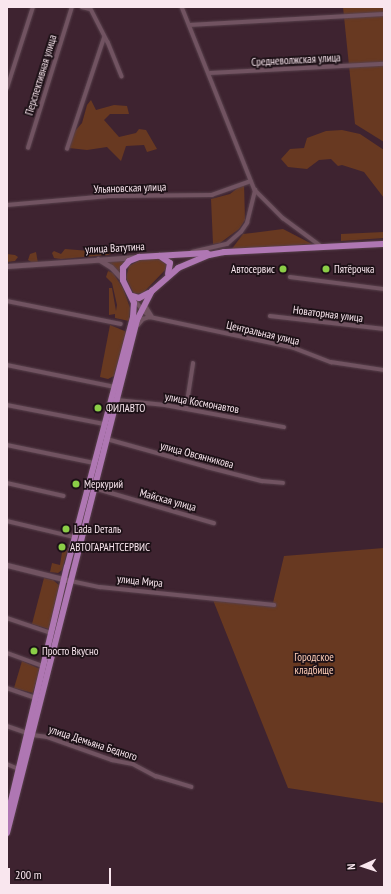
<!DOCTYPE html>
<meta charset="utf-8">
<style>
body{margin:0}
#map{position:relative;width:391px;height:894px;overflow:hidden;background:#3e2330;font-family:"PT Sans Narrow",sans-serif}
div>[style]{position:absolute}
.green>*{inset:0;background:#683921}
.roads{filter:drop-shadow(0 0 1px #57404b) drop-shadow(0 0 1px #57404b)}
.minor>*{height:3.5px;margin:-1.75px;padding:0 1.75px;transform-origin:1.75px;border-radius:1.75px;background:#715361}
.secondary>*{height:5px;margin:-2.5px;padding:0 2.5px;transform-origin:2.5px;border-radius:2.5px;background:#715361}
.primary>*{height:6px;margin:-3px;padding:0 3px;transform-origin:3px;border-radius:3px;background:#af77b3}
.dots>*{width:11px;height:11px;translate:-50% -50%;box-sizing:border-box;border:2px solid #1d1117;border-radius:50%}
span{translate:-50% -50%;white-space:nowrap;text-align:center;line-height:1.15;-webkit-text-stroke:3.5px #1d1117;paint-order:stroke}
.street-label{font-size:11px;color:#f9e6ee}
.poi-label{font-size:11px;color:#f9e6ee}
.right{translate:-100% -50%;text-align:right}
.left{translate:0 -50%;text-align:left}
.park-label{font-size:11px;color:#fecdb6}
.frame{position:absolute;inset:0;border:8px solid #f9e6ee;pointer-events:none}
.north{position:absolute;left:343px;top:846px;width:40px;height:40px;-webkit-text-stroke:3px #1d1117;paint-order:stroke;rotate:267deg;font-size:11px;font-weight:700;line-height:16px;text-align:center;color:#f9e6ee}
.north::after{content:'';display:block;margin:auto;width:14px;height:18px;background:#f9e6ee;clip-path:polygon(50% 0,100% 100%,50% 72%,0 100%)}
.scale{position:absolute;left:8px;top:868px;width:103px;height:18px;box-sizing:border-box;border:2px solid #f9e6ee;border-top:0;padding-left:5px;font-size:12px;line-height:14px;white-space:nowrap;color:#f9e6ee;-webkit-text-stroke:3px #1d1117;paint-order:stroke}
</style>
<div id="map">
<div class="green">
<i style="clip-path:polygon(343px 7px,384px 7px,384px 142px,355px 124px)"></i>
<i style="clip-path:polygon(91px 100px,96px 110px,114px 105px,127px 106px,129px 114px,110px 114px,104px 120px,119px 137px,136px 133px,139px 129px,146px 130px,157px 149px,147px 152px,144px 145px,126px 146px,121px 161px,107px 147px,87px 150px,69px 148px,75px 131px,82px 123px,87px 105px)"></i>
<i style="clip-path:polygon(342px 130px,360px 134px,384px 150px,384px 198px,364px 172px,342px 165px,338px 166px,331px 159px,319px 160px,307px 169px,288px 167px,281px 159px,290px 149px,304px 148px,307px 138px,326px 131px)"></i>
<i style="clip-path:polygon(244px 183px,245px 220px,239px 229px,220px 243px,213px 244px,211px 199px,230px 194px)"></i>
<i style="clip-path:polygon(283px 229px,312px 244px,231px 250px,243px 234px)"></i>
<i style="clip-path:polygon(384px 232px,384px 238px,341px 241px,341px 234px)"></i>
<i style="clip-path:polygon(110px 247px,117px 247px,118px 250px,108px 255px,61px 259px,54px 258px,52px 253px,54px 251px,61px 254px,65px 249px,90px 251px,97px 249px,103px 252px)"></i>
<i style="clip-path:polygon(36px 252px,38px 263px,33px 263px,28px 260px,30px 254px)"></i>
<i style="clip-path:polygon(7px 254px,15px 255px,18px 257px,15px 261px,7px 262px)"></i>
<i style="clip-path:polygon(158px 258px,166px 263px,166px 269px,143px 293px,134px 294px,126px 278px,129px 266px,140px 260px)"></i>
<i style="clip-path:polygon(128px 259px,121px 266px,121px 275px,105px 260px)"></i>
<i style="clip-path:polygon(108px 271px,113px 273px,123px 288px,130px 308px,129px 321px,115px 318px,115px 314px,109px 315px,109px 288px,112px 288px,116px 311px,117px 305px,112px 283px,106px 277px)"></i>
<i style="clip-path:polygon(110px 325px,127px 332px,114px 376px,108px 379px,100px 377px)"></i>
<i style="clip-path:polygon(63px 546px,68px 548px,62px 570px,58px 573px,50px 572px,52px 563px,60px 565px)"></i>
<i style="clip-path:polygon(384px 548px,384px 803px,288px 788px,213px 600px,272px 607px,284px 556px)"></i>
<i style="clip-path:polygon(44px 578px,53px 580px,60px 586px,49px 629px,32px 624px)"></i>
<i style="clip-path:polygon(22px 661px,40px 669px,33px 693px,14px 688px)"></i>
</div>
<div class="roads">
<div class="minor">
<i style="left:82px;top:7px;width:8px;rotate:14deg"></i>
<i style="left:90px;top:7px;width:39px;rotate:63deg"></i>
<i style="left:108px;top:42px;width:37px;rotate:68deg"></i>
<i style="left:182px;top:7px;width:197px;rotate:68.3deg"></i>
<i style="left:255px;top:190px;width:40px;rotate:45deg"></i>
<i style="left:283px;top:218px;width:47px;rotate:36.4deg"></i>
<i style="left:189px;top:25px;width:195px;rotate:-3.2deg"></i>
<i style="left:210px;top:73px;width:174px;rotate:-3deg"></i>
<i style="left:7px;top:88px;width:85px;rotate:-72.2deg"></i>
<i style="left:28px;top:148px;width:148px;rotate:-72.7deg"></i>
<i style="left:67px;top:149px;width:117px;rotate:-71.6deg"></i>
<i style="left:7px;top:205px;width:102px;rotate:-5deg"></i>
<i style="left:109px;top:196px;width:103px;rotate:-0.6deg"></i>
<i style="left:212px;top:195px;width:41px;rotate:-19.7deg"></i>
<i style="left:192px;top:252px;width:36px;rotate:-13deg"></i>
<i style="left:227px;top:244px;width:18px;rotate:-41deg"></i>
<i style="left:241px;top:232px;width:11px;rotate:-56deg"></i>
<i style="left:247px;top:223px;width:34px;rotate:-76deg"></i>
<i style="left:290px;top:277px;width:95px;rotate:7.3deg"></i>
<i style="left:7px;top:301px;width:116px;rotate:11.4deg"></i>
<i style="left:135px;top:301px;width:22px;rotate:47deg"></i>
<i style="left:150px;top:317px;width:147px;rotate:12.1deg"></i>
<i style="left:294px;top:348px;width:40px;rotate:21deg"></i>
<i style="left:331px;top:362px;width:54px;rotate:8.6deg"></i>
<i style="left:145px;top:305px;width:13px;rotate:58deg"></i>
<i style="left:270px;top:316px;width:115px;rotate:6.5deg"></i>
<i style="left:138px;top:325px;width:8px;rotate:-50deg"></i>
<i style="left:143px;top:319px;width:7px;rotate:-16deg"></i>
<i style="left:7px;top:365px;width:110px;rotate:11.5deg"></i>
<i style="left:117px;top:400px;width:48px;rotate:5.9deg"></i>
<i style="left:165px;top:405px;width:121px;rotate:10.5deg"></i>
<i style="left:7px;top:405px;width:100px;rotate:11deg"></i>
<i style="left:186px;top:409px;width:46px;rotate:-81.2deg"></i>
<i style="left:107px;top:439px;width:104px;rotate:15.6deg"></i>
<i style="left:207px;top:467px;width:57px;rotate:14.3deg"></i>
<i style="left:262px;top:481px;width:21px;rotate:5deg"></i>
<i style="left:7px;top:445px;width:90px;rotate:11.6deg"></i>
<i style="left:7px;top:483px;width:58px;rotate:12.8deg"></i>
<i style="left:94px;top:488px;width:125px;rotate:16.3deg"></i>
<i style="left:7px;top:521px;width:69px;rotate:13.4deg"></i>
<i style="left:71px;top:581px;width:30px;rotate:12deg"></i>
<i style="left:100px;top:587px;width:175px;rotate:5.9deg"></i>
<i style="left:7px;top:618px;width:46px;rotate:18.8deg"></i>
<i style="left:7px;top:653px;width:38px;rotate:20deg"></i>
<i style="left:7px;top:688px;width:31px;rotate:19deg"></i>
<i style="left:7px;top:726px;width:21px;rotate:19deg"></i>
<i style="left:33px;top:735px;width:14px;rotate:8deg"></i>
<i style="left:47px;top:737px;width:69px;rotate:19.5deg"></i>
<i style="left:112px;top:760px;width:21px;rotate:11deg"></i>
<i style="left:133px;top:764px;width:26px;rotate:28deg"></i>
<i style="left:156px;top:776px;width:37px;rotate:17deg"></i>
<i style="left:7px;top:764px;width:13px;rotate:23deg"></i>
</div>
<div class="secondary">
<i style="left:98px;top:259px;width:15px;rotate:32deg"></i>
<i style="left:111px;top:267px;width:18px;rotate:47deg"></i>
<i style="left:7px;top:266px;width:131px;rotate:-3.9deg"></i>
<i style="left:7px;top:565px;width:66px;rotate:14deg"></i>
</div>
<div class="primary">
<i style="left:160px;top:256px;width:12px;rotate:35deg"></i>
<i style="left:170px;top:263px;width:11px;rotate:100deg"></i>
<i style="left:132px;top:296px;width:7px;rotate:16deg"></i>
<i style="left:139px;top:298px;width:11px;rotate:-27deg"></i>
<i style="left:7px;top:818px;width:258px;rotate:-76.6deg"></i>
<i style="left:67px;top:567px;width:259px;rotate:-75.2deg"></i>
<i style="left:133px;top:317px;width:14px;rotate:-86deg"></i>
<i style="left:134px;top:303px;width:25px;rotate:-116deg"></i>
<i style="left:123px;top:280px;width:12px;rotate:-90deg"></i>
<i style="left:123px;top:268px;width:9px;rotate:-49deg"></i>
<i style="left:129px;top:261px;width:11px;rotate:-22deg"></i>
<i style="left:139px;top:257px;width:68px;rotate:-3.4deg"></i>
<i style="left:7px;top:833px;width:529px;rotate:-75.78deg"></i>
<i style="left:137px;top:320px;width:33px;rotate:-63deg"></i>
<i style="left:152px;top:291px;width:35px;rotate:-41deg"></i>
<i style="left:178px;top:268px;width:34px;rotate:-23deg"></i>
<i style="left:209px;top:255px;width:15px;rotate:-11deg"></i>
<i style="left:224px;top:252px;width:160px;rotate:-2.9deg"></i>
</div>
</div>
<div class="dots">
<i style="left:283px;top:269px;background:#8bce47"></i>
<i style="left:326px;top:269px;background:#8bce47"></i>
<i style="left:98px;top:408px;background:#8bce47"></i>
<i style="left:76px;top:484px;background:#8bce47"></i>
<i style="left:66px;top:529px;background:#8bce47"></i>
<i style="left:62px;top:547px;background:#8bce47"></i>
<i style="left:34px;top:651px;background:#8bce47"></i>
</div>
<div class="street-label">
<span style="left:296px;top:60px;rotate:-3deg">Средневолжская улица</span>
<span style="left:41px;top:75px;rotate:-73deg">Перспективная улица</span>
<span style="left:130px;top:188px;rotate:-2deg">Ульяновская улица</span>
<span style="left:115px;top:248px;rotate:-3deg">улица Ватутина</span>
<span style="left:328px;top:314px;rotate:7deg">Новаторная улица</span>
<span style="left:263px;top:333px;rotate:13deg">Центральная улица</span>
<span style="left:202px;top:403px;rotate:10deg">улица Космонавтов</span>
<span style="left:197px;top:455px;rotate:15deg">улица Овсянникова</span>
<span style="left:168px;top:500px;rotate:15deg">Майская улица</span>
<span style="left:140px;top:581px;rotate:6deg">улица Мира</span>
<span style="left:93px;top:743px;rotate:18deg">улица Демьяна Бедного</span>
</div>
<div class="poi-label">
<span class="right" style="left:275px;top:269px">Автосервис</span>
<span class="left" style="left:334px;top:269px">Пятёрочка</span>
<span class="left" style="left:106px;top:408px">ФИЛАВТО</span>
<span class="left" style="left:84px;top:484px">Меркурий</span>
<span class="left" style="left:74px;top:529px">Lada Dеталь</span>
<span class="left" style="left:70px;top:547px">АВТОГАРАНТСЕРВИС</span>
<span class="left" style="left:42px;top:651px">Просто Вкусно</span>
</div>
<div class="park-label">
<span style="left:314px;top:664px">Городское<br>кладбище</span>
</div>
<div class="frame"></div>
<div class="north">N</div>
<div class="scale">200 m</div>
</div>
